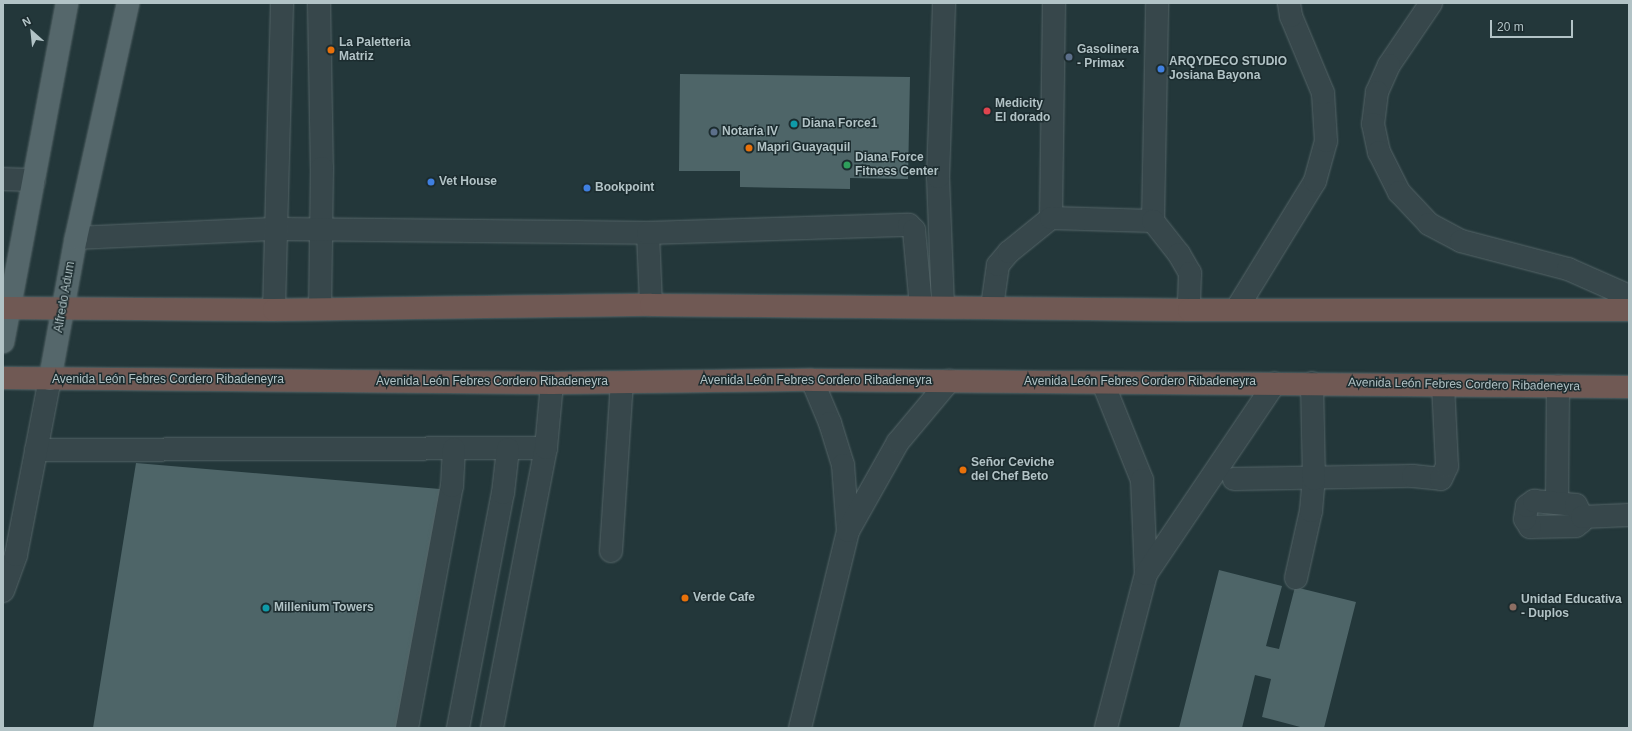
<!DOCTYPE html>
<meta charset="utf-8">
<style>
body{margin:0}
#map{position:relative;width:1632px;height:731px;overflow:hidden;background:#23373a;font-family:Helvetica,sans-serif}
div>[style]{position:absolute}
.building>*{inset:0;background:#4e6568}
.roads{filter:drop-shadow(0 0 1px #556568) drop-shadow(0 0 1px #556568)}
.minor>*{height:22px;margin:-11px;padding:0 11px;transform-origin:11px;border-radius:11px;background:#37474b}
.major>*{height:22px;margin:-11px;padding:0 11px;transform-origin:11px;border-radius:11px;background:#55676b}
.highway>*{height:22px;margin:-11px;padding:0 11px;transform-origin:11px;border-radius:11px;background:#705954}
.dots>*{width:11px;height:11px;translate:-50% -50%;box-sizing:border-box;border:2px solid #1c2c2f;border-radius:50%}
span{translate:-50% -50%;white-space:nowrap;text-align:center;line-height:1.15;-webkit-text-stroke:3px #1c2c2f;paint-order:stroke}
.poi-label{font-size:12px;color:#b2c3c6;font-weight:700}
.left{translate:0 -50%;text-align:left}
.street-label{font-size:12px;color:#b2c3c6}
.frame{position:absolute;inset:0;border:4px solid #b2c3c6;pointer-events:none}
.north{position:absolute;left:12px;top:12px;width:40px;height:40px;-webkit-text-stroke:3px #1c2c2f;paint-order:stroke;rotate:333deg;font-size:11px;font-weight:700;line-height:16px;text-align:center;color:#b2c3c6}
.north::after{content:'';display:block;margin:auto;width:14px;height:18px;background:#b2c3c6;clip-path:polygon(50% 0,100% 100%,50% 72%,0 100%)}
.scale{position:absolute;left:1490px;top:20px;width:83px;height:18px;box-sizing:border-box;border:2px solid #b2c3c6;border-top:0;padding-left:5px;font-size:12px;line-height:14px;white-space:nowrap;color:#b2c3c6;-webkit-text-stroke:3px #1c2c2f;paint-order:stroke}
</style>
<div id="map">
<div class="building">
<i style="clip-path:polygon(680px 74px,910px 77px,908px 179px,850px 178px,850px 189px,740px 187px,740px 171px,679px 171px)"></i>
<i style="clip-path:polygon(136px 463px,440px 489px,400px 728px,93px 728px)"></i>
<i style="clip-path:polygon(1219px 570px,1282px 586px,1266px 646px,1279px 649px,1295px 587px,1356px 602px,1324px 728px,1304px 728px,1262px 717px,1271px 679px,1255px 675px,1242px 728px,1179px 728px)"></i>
</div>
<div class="roads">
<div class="minor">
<i style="left:319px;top:3px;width:165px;rotate:89deg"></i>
<i style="left:322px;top:168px;width:141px;rotate:90.8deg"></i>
<i style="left:1431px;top:3px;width:75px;rotate:124.1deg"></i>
<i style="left:1389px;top:65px;width:30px;rotate:114deg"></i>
<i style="left:1377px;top:92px;width:32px;rotate:97deg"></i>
<i style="left:1373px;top:124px;width:29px;rotate:78deg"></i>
<i style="left:1379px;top:152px;width:45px;rotate:63.4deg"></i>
<i style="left:1399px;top:192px;width:44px;rotate:46.8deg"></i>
<i style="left:1429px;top:224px;width:36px;rotate:28deg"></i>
<i style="left:1461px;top:241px;width:111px;rotate:14.7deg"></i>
<i style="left:1568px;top:269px;width:67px;rotate:23.9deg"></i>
<i style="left:3px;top:179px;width:31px;rotate:2deg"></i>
<i style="left:1051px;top:218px;width:215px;rotate:-89.2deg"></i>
<i style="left:1153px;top:221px;width:218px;rotate:-88.9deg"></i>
<i style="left:648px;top:233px;width:72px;rotate:87.6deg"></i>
<i style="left:76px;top:238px;width:202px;rotate:-2.6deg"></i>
<i style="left:278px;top:229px;width:370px;rotate:0.6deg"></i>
<i style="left:648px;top:233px;width:261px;rotate:-1.8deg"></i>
<i style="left:909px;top:225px;width:7px;rotate:45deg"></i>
<i style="left:914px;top:230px;width:77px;rotate:84.8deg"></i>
<i style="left:943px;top:307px;width:130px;rotate:-92.2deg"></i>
<i style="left:938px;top:177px;width:174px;rotate:-88deg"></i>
<i style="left:992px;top:307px;width:42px;rotate:-81.9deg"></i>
<i style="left:998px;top:265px;width:17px;rotate:-50deg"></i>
<i style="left:1009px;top:252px;width:54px;rotate:-39deg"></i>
<i style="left:1051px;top:218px;width:102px;rotate:1.7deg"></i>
<i style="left:1153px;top:221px;width:42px;rotate:51.8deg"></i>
<i style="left:1179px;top:254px;width:22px;rotate:60deg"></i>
<i style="left:1190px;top:273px;width:37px;rotate:92deg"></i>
<i style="left:274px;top:310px;width:307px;rotate:-88.5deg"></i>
<i style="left:1236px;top:310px;width:151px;rotate:-58.5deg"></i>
<i style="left:1315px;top:181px;width:41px;rotate:-74.6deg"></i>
<i style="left:1326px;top:141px;width:48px;rotate:-93.6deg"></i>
<i style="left:1323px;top:93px;width:83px;rotate:-112.6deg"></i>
<i style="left:1291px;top:16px;width:13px;rotate:-99deg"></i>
<i style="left:812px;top:380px;width:47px;rotate:67.3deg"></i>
<i style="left:830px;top:423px;width:44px;rotate:72.8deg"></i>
<i style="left:843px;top:465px;width:66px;rotate:85.7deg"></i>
<i style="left:1103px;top:383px;width:105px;rotate:68.1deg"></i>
<i style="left:1142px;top:480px;width:94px;rotate:87.6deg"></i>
<i style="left:1146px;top:574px;width:159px;rotate:104.6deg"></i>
<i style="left:36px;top:450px;width:510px;rotate:-0.22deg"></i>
<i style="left:1234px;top:479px;width:179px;rotate:-1deg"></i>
<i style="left:1413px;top:476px;width:28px;rotate:6deg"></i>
<i style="left:1441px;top:479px;width:14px;rotate:-65deg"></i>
<i style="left:1447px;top:466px;width:81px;rotate:-92.8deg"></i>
<i style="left:1557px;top:502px;width:116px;rotate:-89.5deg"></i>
<i style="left:1582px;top:517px;width:5px;rotate:101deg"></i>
<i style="left:1581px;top:522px;width:6px;rotate:141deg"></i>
<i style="left:1576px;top:526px;width:46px;rotate:178.8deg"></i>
<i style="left:1530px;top:527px;width:9px;rotate:-122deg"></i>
<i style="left:1525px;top:519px;width:13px;rotate:-81deg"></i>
<i style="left:1527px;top:506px;width:9px;rotate:-36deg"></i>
<i style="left:1534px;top:501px;width:42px;rotate:5.4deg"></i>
<i style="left:1576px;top:505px;width:13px;rotate:63deg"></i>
<i style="left:1582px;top:517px;width:47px;rotate:-2.4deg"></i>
<i style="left:611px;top:551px;width:169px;rotate:-86.3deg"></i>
<i style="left:1146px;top:574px;width:230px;rotate:-56deg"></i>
<i style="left:1296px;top:578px;width:69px;rotate:-77.4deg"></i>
<i style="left:1311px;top:511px;width:32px;rotate:-85deg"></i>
<i style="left:1314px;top:479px;width:96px;rotate:-91.2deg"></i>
<i style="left:3px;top:591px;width:38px;rotate:-70deg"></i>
<i style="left:16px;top:555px;width:179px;rotate:-79.1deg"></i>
<i style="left:407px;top:728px;width:246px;rotate:-79.5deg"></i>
<i style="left:452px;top:486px;width:37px;rotate:-87deg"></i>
<i style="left:458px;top:728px;width:239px;rotate:-79.2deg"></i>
<i style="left:503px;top:493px;width:44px;rotate:-83.5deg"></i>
<i style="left:492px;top:728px;width:285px;rotate:-79.1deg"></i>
<i style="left:546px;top:448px;width:65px;rotate:-84.7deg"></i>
<i style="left:800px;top:728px;width:203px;rotate:-76.3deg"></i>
<i style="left:848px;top:531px;width:102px;rotate:-60.7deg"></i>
<i style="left:898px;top:442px;width:80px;rotate:-50.1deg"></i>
</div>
<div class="major">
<i style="left:3px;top:342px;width:345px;rotate:-79.3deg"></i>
<i style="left:50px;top:379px;width:143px;rotate:-79.6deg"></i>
<i style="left:76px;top:238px;width:241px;rotate:-77.5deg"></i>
</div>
<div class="highway">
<i style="left:3px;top:308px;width:271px;rotate:0.4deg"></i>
<i style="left:274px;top:310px;width:377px;rotate:-0.8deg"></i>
<i style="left:651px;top:305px;width:538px;rotate:0.53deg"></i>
<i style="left:1189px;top:310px;width:440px"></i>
<i style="left:3px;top:378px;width:549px;rotate:0.52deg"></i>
<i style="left:552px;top:383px;width:260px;rotate:-0.7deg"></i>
<i style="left:812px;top:380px;width:817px;rotate:0.49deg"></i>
</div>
</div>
<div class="dots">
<i style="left:331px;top:50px;background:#e8710a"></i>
<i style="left:1069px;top:57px;background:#5c6f8a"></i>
<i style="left:1161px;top:69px;background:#3f7fe0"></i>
<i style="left:987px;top:111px;background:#e0444e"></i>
<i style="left:794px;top:124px;background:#0f9aa8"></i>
<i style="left:714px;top:132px;background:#5c6f8a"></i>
<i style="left:749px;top:148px;background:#e8710a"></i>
<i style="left:847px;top:165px;background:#2e9e5b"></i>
<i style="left:431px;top:182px;background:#3f7fe0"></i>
<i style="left:587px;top:188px;background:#3f7fe0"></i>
<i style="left:963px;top:470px;background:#e8710a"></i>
<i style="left:685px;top:598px;background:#e8710a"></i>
<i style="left:1513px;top:607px;background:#8d6e63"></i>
<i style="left:266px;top:608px;background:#0f9aa8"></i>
</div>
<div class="poi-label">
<span class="left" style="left:339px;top:50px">La Paletteria<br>Matriz</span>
<span class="left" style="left:1077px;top:57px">Gasolinera<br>- Primax</span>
<span class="left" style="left:1169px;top:69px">ARQYDECO STUDIO<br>Josiana Bayona</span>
<span class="left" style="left:995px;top:111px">Medicity<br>El dorado</span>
<span class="left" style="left:802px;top:124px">Diana Force1</span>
<span class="left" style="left:722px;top:132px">Notaría IV</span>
<span class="left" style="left:757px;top:148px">Mapri Guayaquil</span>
<span class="left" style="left:855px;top:165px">Diana Force<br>Fitness Center</span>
<span class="left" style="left:439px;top:182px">Vet House</span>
<span class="left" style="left:595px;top:188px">Bookpoint</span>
<span class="left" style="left:971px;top:470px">Señor Ceviche<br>del Chef Beto</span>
<span class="left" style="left:693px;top:598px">Verde Cafe</span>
<span class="left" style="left:1521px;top:607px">Unidad Educativa<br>- Duplos</span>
<span class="left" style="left:274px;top:608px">Millenium Towers</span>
</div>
<div class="street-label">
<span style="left:65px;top:297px;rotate:-80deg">Alfredo Adum</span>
<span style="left:168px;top:380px">Avenida León Febres Cordero Ribadeneyra</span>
<span style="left:816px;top:381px">Avenida León Febres Cordero Ribadeneyra</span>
<span style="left:492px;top:382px">Avenida León Febres Cordero Ribadeneyra</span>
<span style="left:1140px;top:382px">Avenida León Febres Cordero Ribadeneyra</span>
<span style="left:1464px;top:385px;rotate:1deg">Avenida León Febres Cordero Ribadeneyra</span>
</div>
<div class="frame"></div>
<div class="north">N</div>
<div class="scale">20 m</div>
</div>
